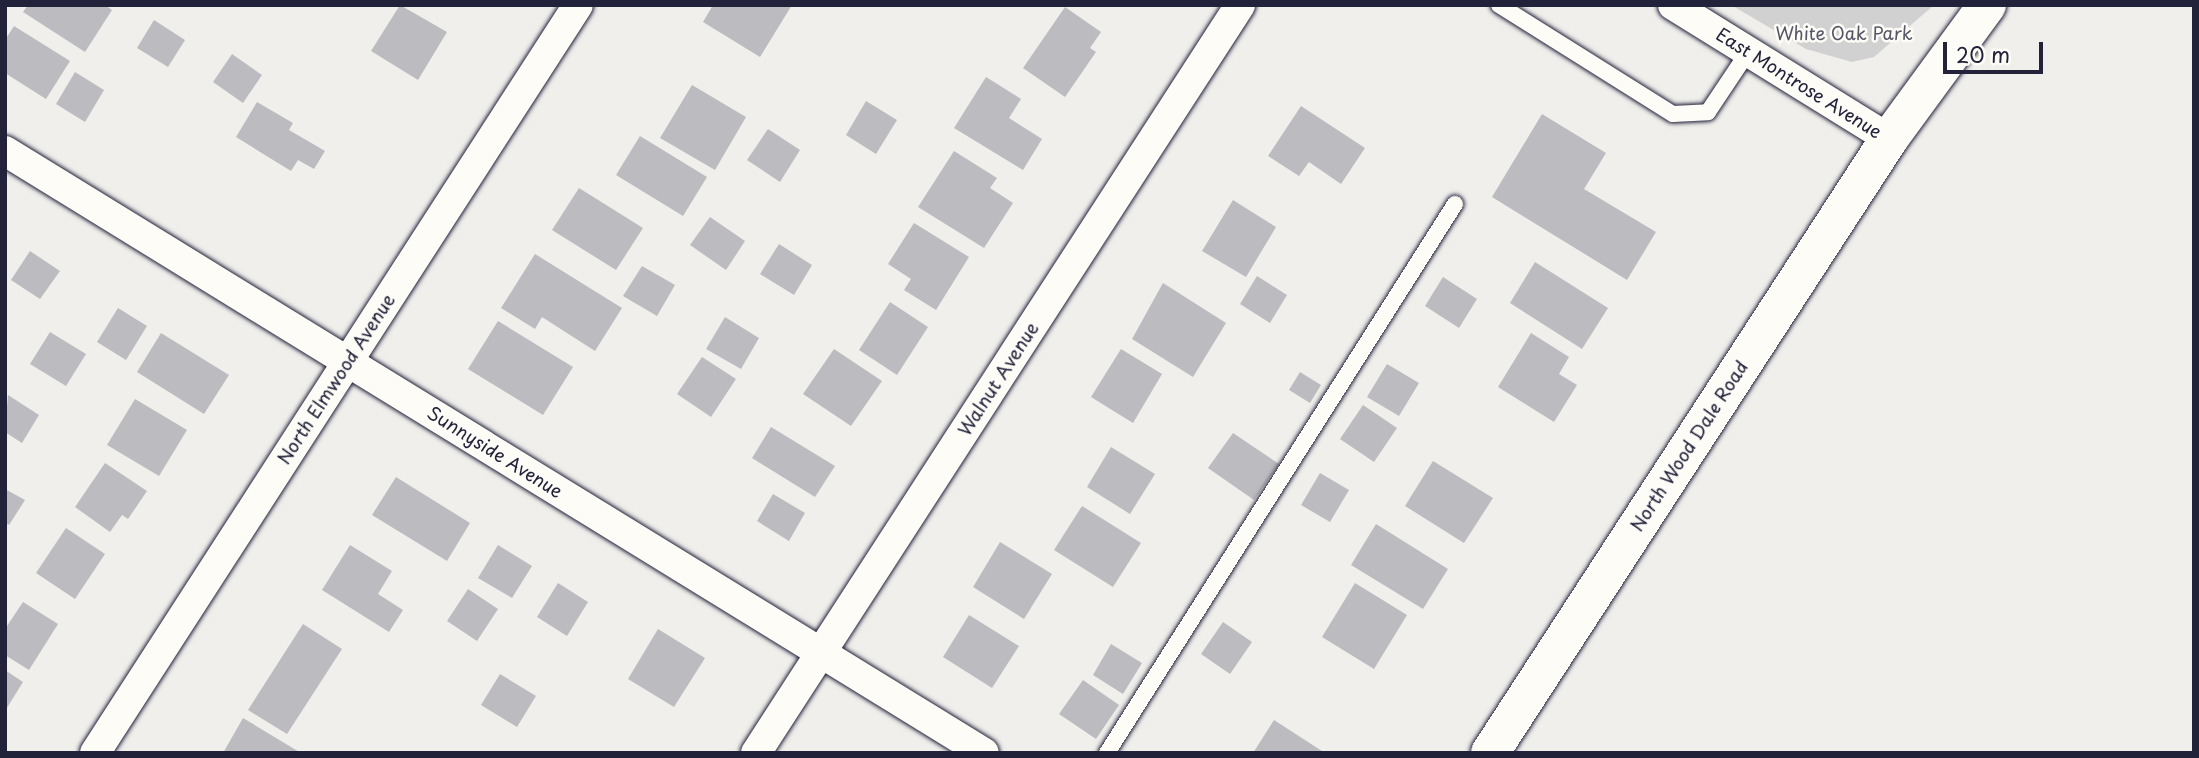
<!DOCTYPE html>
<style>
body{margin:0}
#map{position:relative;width:2199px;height:758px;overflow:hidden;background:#f0efec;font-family:"Playpen Sans",sans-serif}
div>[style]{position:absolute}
.green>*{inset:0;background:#d2d1d1}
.building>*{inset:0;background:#bcbcc0}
.roads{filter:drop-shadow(0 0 2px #22223b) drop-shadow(0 0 2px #22223b)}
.service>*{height:16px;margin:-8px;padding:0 8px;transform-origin:8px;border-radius:8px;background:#fdfcf7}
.minor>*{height:30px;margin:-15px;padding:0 15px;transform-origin:15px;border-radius:15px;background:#fdfcf7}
.secondary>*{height:38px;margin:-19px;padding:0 19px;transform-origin:19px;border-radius:19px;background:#fdfcf7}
span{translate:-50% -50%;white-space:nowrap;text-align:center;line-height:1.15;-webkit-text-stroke:5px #fdfcf7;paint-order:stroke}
.park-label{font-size:18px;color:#575768}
.street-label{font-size:18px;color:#22223b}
.frame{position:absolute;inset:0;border:7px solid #22223b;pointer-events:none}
.scale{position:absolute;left:1943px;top:42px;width:100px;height:32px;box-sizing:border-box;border:4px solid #22223b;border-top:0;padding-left:9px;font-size:21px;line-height:24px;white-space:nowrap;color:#22223b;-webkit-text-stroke:5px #fdfcf7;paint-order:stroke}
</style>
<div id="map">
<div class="green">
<i style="clip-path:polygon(1731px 5px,1934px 5px,1874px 57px,1852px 62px,1806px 49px)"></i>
</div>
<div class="building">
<i style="clip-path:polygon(28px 5px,105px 5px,112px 10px,85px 52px,23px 12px)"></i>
<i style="clip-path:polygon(400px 5px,447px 32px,418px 80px,371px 51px)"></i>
<i style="clip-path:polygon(713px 5px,792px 5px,760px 57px,703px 22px)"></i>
<i style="clip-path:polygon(1065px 7px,1101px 32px,1090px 48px,1096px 52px,1065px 97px,1023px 68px)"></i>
<i style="clip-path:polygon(154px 20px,185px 40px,168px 67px,137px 48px)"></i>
<i style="clip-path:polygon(14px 26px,70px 61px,46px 99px,5px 73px,5px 40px)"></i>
<i style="clip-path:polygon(232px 54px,262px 75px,243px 103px,213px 82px)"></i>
<i style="clip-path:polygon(75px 72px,104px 90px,85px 122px,56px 104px)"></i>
<i style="clip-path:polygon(986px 77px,1021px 99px,1009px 118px,1042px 139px,1023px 170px,954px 128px)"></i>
<i style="clip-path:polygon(692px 85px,746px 117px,715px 170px,660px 138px)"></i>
<i style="clip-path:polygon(866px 101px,897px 120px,876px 154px,846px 135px)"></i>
<i style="clip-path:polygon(257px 102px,293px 123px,289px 130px,325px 151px,314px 169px,298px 160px,291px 171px,236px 137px)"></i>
<i style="clip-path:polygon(1301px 106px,1365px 148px,1341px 184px,1309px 162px,1299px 176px,1268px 156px)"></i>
<i style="clip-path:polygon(1542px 114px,1606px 153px,1584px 189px,1656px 232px,1627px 280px,1492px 197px)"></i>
<i style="clip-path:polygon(768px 129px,800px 150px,780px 182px,747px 160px)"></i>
<i style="clip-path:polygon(640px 136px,707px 177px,683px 216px,616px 175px)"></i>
<i style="clip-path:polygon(954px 151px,997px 178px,990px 188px,1013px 203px,984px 248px,918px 207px)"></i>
<i style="clip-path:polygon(579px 188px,643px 228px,616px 270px,552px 230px)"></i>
<i style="clip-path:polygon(1233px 200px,1276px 227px,1246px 277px,1202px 251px)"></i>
<i style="clip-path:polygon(710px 217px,745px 241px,726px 270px,690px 245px)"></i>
<i style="clip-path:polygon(914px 223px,969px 257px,936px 310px,904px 290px,911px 279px,888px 264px)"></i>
<i style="clip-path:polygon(779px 244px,812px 265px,794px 295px,760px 274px)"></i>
<i style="clip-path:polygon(30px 251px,60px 271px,40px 299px,11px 280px)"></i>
<i style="clip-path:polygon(535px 254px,622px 308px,595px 351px,542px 317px,535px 329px,501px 308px)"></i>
<i style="clip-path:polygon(1535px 262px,1608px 308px,1582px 349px,1510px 303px)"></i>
<i style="clip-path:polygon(642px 266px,675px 285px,657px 316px,623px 296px)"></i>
<i style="clip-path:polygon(1257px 276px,1287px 295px,1270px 323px,1240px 304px)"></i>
<i style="clip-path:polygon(1443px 277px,1477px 299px,1459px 328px,1425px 306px)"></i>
<i style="clip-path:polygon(1163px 283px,1226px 323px,1193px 377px,1132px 339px)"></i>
<i style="clip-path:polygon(890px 302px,928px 327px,897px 375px,859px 350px)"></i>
<i style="clip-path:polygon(118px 308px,147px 326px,126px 360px,97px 342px)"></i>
<i style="clip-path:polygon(725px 317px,759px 338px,741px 369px,706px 349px)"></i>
<i style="clip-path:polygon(498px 321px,573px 367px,543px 415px,468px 369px)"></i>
<i style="clip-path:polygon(50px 332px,86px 354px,66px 386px,30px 364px)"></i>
<i style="clip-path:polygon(161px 333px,229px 375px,204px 414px,137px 372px)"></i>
<i style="clip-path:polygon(1531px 333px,1569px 357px,1559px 374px,1577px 385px,1554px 422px,1498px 387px)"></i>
<i style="clip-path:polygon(834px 349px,882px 381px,851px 426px,803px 394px)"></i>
<i style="clip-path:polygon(1121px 349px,1162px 374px,1133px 423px,1091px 397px)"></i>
<i style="clip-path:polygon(702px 357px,736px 379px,711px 417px,677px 394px)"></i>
<i style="clip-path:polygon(1387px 364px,1419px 383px,1399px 416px,1367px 397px)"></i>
<i style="clip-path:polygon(1300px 372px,1321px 385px,1310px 403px,1289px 390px)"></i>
<i style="clip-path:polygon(8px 395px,39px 415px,22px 443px,5px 432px)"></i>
<i style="clip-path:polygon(135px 399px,187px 430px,159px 476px,107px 445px)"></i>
<i style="clip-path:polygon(1363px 405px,1397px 428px,1374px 462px,1340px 439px)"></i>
<i style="clip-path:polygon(771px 427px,835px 466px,815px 497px,752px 458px)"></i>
<i style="clip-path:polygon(1233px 433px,1279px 464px,1254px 500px,1208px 468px)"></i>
<i style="clip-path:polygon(1111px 447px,1155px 474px,1130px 514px,1087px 487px)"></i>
<i style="clip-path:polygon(1433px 461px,1493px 498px,1464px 543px,1405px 506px)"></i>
<i style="clip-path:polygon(105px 463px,147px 491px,128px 519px,122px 515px,110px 532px,75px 507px)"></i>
<i style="clip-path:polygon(1320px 473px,1349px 490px,1330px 522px,1301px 505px)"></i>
<i style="clip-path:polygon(396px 477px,470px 523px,447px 561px,372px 515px)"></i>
<i style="clip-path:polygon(5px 489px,25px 500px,9px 525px,5px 523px)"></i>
<i style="clip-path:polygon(773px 494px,805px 513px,789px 541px,757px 521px)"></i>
<i style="clip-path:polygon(1082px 506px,1141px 543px,1113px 587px,1054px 550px)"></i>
<i style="clip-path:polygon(1376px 524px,1448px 569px,1423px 609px,1351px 565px)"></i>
<i style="clip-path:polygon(66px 528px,105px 554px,75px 599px,36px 573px)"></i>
<i style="clip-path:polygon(1000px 542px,1052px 574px,1024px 619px,973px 587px)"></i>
<i style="clip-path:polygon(350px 545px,392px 571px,378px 594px,403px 610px,389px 632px,322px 590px)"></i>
<i style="clip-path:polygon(498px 545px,532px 566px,512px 598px,478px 578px)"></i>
<i style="clip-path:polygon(558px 583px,588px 602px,567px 636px,537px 617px)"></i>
<i style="clip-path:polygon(1355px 583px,1407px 615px,1374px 669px,1322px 637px)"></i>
<i style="clip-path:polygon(468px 589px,498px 609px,477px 641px,447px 621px)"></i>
<i style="clip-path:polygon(23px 602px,58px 624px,29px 670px,5px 655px,5px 629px)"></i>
<i style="clip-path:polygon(969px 615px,1019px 646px,992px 688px,943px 657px)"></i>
<i style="clip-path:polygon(1223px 622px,1252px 642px,1230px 674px,1201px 654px)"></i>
<i style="clip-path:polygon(303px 624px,342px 649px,287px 734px,248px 710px)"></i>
<i style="clip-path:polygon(658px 629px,705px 658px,674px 707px,628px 679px)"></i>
<i style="clip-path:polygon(1111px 644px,1142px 663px,1123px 694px,1093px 675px)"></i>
<i style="clip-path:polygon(5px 670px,23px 682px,5px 711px)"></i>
<i style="clip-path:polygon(500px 674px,536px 696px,517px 727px,481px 705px)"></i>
<i style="clip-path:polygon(1083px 680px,1119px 705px,1096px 739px,1059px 714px)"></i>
<i style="clip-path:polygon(243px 718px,301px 753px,223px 753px)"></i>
<i style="clip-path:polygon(1274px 720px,1322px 751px,1321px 753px,1253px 753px)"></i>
</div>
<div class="roads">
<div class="service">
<i style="left:1499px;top:5px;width:205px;rotate:32.1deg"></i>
<i style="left:1673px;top:114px;width:35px;rotate:-3deg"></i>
<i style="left:1708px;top:112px;width:72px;rotate:-56.3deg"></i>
<i style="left:1107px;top:753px;width:650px;rotate:-57.63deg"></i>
</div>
<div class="minor">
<i style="left:1673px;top:5px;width:254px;rotate:31.8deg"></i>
<i style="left:5px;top:151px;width:1149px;rotate:31.59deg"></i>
<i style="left:95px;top:753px;width:890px;rotate:-57.15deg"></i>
<i style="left:756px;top:753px;width:891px;rotate:-57.09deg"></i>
</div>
<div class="secondary">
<i style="left:1490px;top:753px;width:732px;rotate:-56.98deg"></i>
<i style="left:1889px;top:139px;width:166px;rotate:-53.8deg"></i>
</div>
</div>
<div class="park-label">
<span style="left:1844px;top:33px">White Oak Park</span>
</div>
<div class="street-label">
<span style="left:1799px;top:83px;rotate:32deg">East Montrose Avenue</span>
<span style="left:336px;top:379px;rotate:-57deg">North Elmwood Avenue</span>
<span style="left:998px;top:379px;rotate:-57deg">Walnut Avenue</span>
<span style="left:1689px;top:446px;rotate:-57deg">North Wood Dale Road</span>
<span style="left:495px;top:452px;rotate:32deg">Sunnyside Avenue</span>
</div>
<div class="frame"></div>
<div class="scale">20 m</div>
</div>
